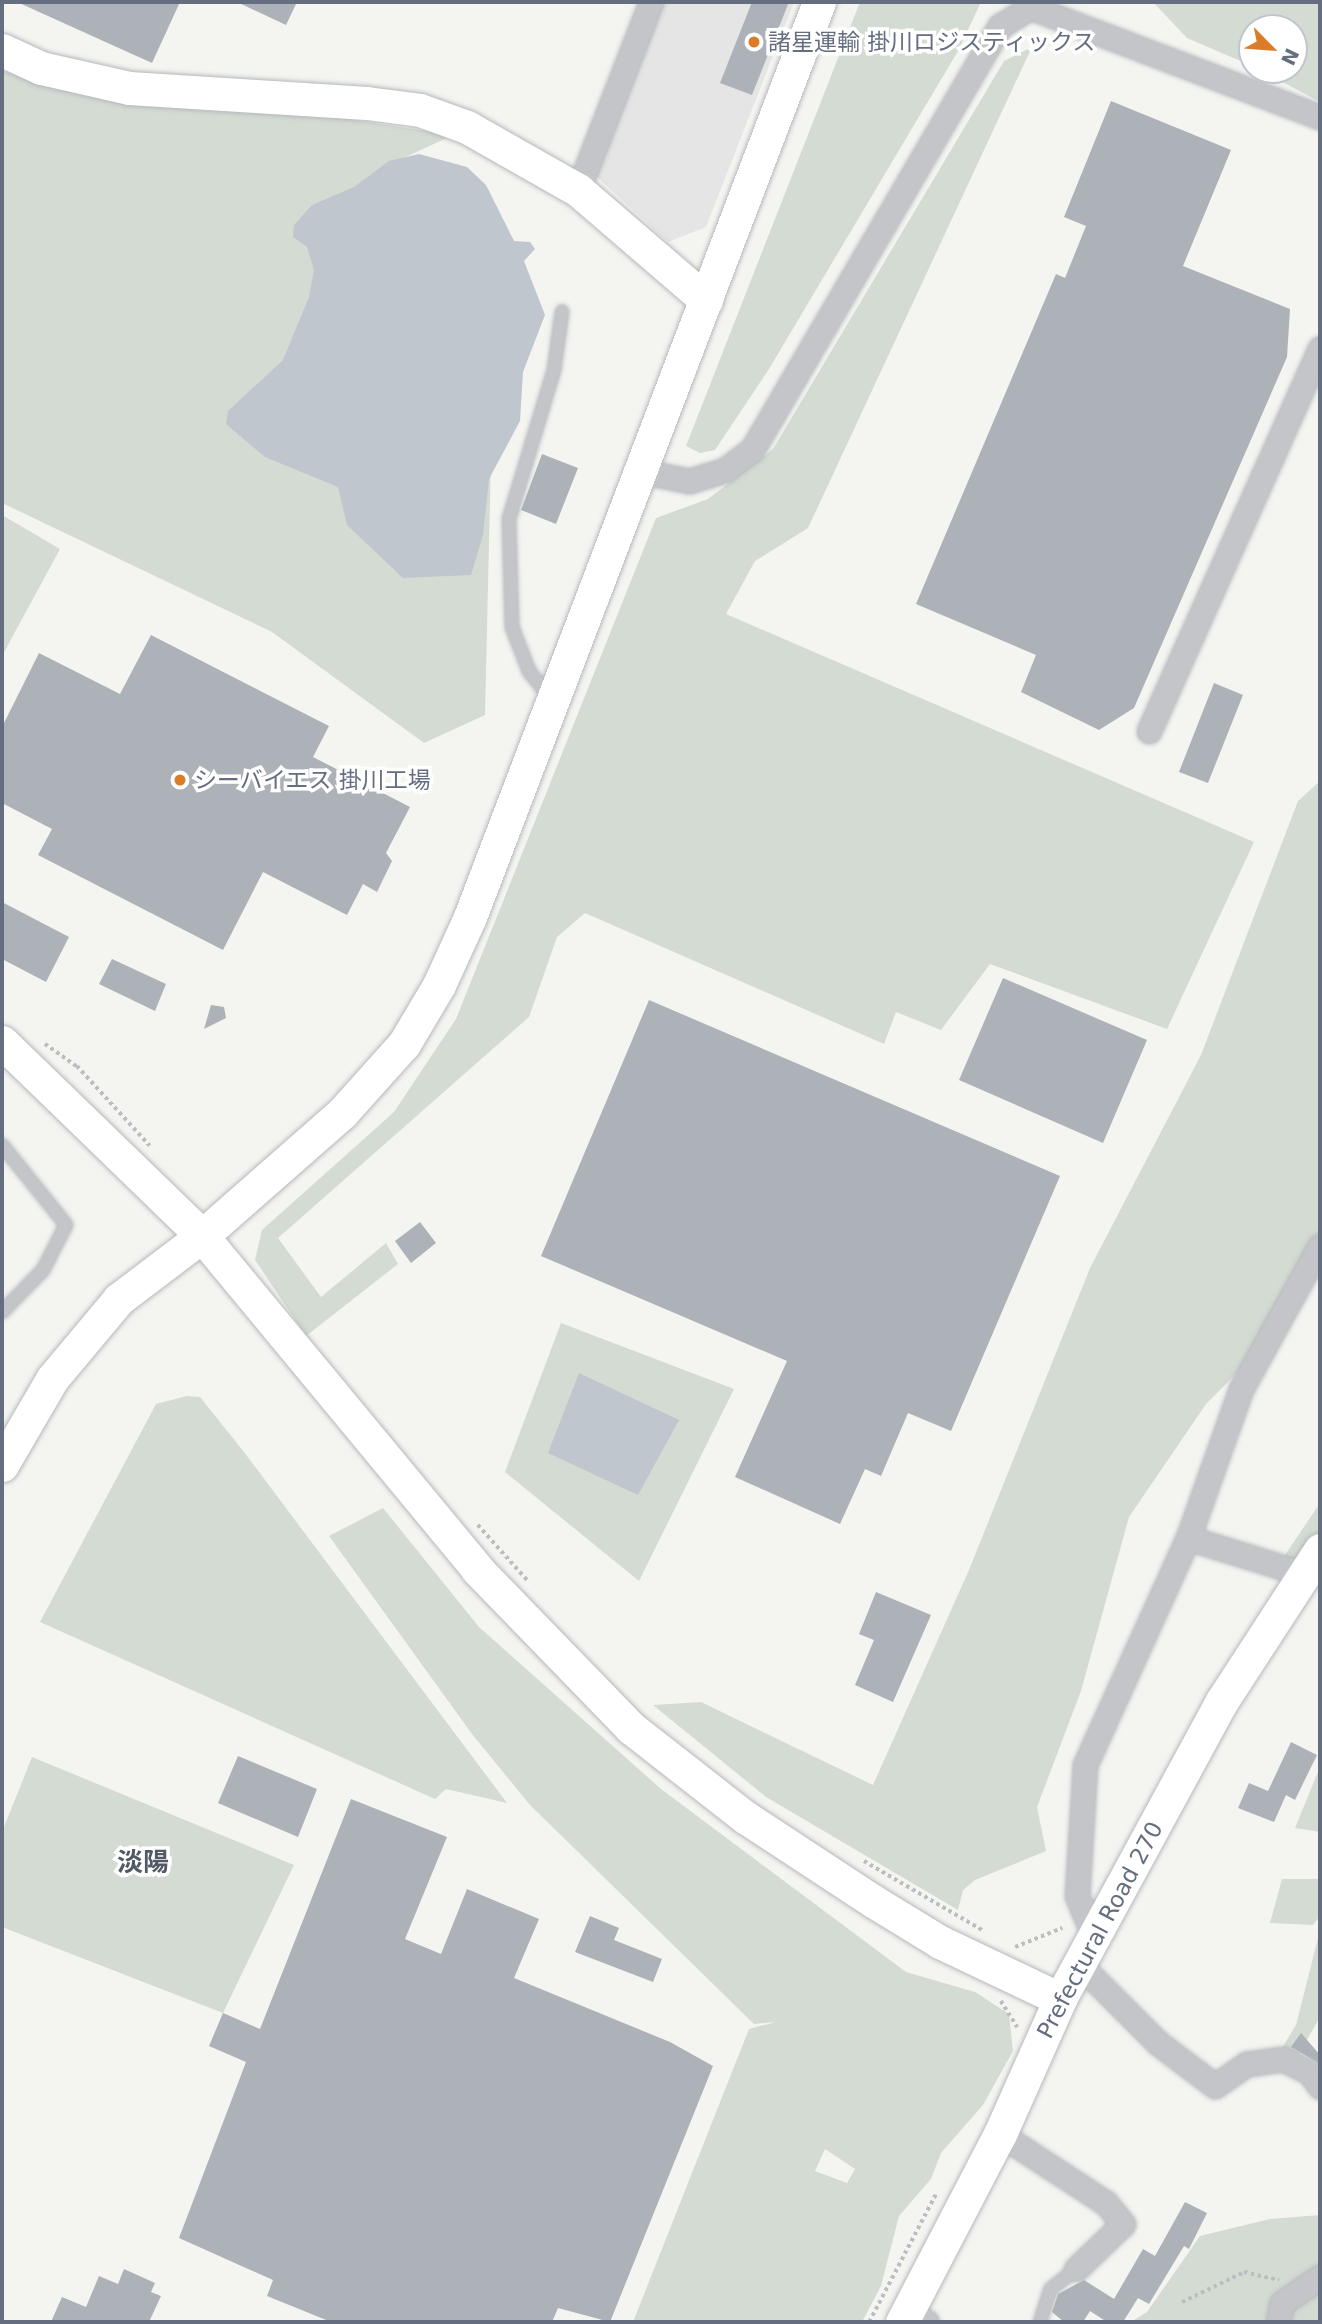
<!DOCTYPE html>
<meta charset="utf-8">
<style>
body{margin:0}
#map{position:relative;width:1322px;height:2324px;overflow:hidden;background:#f4f5f1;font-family:"DejaVu Sans","Noto Sans JP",sans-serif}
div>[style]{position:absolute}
.built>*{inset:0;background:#e4e5e4}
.green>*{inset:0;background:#d4dbd2}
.water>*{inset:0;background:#bfc6cd}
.building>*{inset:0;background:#adb2b8}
.path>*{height:3.5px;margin-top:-1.75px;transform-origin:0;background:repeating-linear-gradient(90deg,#bcbdc0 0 3.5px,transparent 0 7px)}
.roads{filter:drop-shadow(0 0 2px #b5b8bd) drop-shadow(0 0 2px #b5b8bd)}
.lane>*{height:12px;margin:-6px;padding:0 6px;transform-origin:6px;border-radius:6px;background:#c3c5c9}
.street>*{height:23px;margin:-11.5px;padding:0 11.5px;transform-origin:11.5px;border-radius:11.5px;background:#c3c5c9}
.secondary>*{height:33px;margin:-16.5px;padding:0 16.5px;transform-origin:16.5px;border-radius:16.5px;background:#fff}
.dots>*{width:19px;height:19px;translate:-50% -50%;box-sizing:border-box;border:4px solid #fff;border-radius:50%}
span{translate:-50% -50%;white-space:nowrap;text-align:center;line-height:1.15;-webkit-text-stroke:7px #fff;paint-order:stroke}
.poi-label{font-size:23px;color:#656e81}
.left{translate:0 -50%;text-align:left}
.street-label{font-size:23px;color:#656e81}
.quarter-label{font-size:26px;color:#525966;font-weight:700}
.frame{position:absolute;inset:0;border:4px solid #656e81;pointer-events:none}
.north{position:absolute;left:1238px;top:14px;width:70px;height:70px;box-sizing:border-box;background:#fff;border:2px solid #c1c5cd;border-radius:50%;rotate:115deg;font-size:19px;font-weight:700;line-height:28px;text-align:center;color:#656e81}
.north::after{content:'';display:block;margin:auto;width:24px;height:32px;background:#db7c2a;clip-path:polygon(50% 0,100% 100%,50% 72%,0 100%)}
</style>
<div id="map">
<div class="built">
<i style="clip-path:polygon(663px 2px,794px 2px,706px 227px,668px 242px,596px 176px)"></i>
</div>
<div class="green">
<i style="clip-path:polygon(860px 2px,981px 2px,958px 51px,769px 369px,715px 450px,700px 453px,686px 446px)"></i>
<i style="clip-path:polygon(1153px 2px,1320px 2px,1320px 102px,1260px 70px,1294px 70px,1294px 28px,1252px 28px,1252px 66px,1187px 38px)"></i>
<i style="clip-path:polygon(1032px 47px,808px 528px,755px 561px,726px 614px,1254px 842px,1167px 1029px,990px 964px,941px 1030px,896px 1012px,884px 1044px,585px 913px,557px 937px,529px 1017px,278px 1238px,321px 1297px,386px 1243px,398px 1264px,306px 1336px,255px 1260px,262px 1230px,394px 1112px,456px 1019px,656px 518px,708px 499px,773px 449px,1004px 61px)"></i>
<i style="clip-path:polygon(2px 71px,135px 102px,322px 115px,453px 135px,378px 170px,492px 413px,485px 715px,424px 743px,272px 632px,2px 503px)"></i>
<i style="clip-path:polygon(2px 515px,60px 549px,2px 656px)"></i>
<i style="clip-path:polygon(1320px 781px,1320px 1246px,1250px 1360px,1206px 1404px,1129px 1517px,1081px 1691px,1037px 1807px,1046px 1851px,975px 1880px,963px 1890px,958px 1910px,766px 1797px,653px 1705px,701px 1702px,873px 1785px,969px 1570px,1090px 1268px,1201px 1055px,1298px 801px)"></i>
<i style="clip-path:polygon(561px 1323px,734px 1389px,639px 1581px,505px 1472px)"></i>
<i style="clip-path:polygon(187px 1396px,200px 1397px,244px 1452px,507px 1803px,446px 1789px,435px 1799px,40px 1622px,156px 1404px)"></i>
<i style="clip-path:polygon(1320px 1503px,1320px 1536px,1295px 1572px,1277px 1567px)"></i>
<i style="clip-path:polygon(evenodd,383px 1508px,479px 1627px,661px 1789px,906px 1972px,975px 1992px,1009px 2014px,1013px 2051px,983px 2105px,941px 2153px,931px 2179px,899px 2216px,881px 2286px,862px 2322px,633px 2322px,749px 2029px,776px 2022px,754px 2024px,530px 1805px,472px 1734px,329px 1536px,383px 1508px,825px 2149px,855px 2169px,847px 2183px,815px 2171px,825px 2149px)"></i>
<i style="clip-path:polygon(32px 1757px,294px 1865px,223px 2013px,2px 1927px,2px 1832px)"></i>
<i style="clip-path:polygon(1320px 1767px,1320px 1832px,1295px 1828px)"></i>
<i style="clip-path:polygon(1282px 1879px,1320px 1879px,1320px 1916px,1313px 1925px,1270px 1923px)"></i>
<i style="clip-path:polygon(1320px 1930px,1320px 2017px,1296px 2059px,1279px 2053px,1296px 2025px)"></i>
<i style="clip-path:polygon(1320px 2215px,1320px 2322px,1131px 2322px,1147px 2312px,1200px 2236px,1270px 2219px)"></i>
</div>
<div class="water">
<i style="clip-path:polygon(419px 154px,467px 167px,486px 185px,514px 241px,530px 242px,535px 249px,524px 261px,545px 315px,523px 372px,520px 421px,489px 479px,483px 535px,471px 575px,403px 578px,347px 525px,338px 487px,265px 457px,226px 424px,228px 411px,283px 360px,309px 297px,314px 270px,307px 247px,293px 237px,294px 225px,312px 205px,354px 187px,389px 161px)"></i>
<i style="clip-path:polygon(579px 1373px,679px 1420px,638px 1495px,548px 1453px)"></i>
</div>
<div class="building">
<i style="clip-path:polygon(17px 2px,180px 2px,152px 63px)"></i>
<i style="clip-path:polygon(237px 2px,297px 2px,286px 25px)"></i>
<i style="clip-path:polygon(752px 2px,789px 2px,752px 95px,720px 83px)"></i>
<i style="clip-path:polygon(1111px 101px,1231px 150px,1183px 266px,1290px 309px,1287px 357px,1134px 708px,1099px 730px,1021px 692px,1036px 655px,916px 604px,1056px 274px,1065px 278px,1086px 226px,1064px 217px)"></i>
<i style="clip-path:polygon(542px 454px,578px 468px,556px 524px,521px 510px)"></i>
<i style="clip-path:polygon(151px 635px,329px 726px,313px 757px,410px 807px,386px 853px,392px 861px,377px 892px,363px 884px,347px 915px,263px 872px,223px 950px,38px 855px,52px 829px,2px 803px,2px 727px,39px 653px,120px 694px)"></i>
<i style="clip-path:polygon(1214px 683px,1243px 695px,1208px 783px,1179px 772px)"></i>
<i style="clip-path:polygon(2px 902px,69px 937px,46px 982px,2px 959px)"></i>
<i style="clip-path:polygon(112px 959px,166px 984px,155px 1011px,99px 984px)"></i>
<i style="clip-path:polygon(1003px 978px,1147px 1040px,1103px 1143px,959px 1080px)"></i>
<i style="clip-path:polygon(649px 1000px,1060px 1176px,951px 1431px,908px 1413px,881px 1476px,865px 1469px,840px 1524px,735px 1477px,787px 1361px,541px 1256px)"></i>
<i style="clip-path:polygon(211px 1005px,224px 1007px,226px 1018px,204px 1029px)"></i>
<i style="clip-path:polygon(420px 1222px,436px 1243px,411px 1263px,395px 1241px)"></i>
<i style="clip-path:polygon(876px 1592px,931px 1615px,893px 1702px,855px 1685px,874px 1640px,859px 1634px)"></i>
<i style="clip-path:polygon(1291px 1742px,1317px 1755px,1295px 1800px,1286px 1795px,1274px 1822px,1238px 1808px,1249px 1783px,1268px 1791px)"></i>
<i style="clip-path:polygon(238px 1756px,317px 1789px,298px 1837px,218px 1803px)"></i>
<i style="clip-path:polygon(351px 1799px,447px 1837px,405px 1939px,441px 1954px,467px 1889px,539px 1919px,514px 1978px,670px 2042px,713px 2066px,610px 2322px,558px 2308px,552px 2322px,331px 2322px,267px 2296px,273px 2280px,179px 2238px,246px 2062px,209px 2046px,223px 2013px,260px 2029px)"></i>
<i style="clip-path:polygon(590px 1916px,619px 1928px,614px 1940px,662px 1959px,653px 1982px,575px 1952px)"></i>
<i style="clip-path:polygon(1301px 2033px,1320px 2055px,1320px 2064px,1291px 2047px)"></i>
<i style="clip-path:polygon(1185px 2202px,1207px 2213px,1189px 2249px,1184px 2246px,1149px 2304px,1138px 2298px,1123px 2322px,1107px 2322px,1090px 2311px,1083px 2322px,1064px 2322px,1052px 2312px,1058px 2294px,1084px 2280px,1114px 2299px,1143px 2249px,1155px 2256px)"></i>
<i style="clip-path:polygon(124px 2269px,155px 2283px,151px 2292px,161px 2296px,149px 2322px,51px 2322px,62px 2297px,86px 2307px,99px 2276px,118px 2284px)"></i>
</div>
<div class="path">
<i style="left:45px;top:1044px;width:39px;rotate:35deg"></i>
<i style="left:77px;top:1066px;width:108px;rotate:47.6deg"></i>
<i style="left:478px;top:1525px;width:76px;rotate:48.2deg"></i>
<i style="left:864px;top:1861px;width:139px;rotate:30.3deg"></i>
<i style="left:1015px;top:1947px;width:51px;rotate:-22deg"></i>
<i style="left:1001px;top:2001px;width:31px;rotate:58deg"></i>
<i style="left:1182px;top:2302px;width:69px;rotate:-25.8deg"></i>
<i style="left:1244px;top:2272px;width:36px;rotate:13deg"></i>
<i style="left:869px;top:2322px;width:144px;rotate:-62.4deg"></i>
</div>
<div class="roads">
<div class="lane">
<i style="left:549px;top:696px;width:32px;rotate:-129deg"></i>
<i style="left:529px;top:671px;width:47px;rotate:-111.1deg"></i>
<i style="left:512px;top:627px;width:108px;rotate:-91.6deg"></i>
<i style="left:509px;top:519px;width:156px;rotate:-73.2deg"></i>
<i style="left:554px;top:370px;width:59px;rotate:-82.1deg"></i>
<i style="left:2px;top:1145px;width:102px;rotate:51.3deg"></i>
<i style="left:66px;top:1225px;width:51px;rotate:117.1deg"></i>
<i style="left:43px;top:1270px;width:59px;rotate:134.3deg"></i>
<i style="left:1040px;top:2322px;width:35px;rotate:-72deg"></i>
<i style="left:1051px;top:2289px;width:32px;rotate:-39deg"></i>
</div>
<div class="street">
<i style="left:578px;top:190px;width:202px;rotate:-68.8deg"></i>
<i style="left:640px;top:471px;width:50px;rotate:11.5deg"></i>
<i style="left:689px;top:481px;width:38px;rotate:-17deg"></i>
<i style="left:725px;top:470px;width:34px;rotate:-37deg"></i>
<i style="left:752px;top:450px;width:491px;rotate:-59.7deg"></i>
<i style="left:1000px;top:26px;width:36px;rotate:-32deg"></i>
<i style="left:1030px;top:7px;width:310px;rotate:20.8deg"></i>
<i style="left:1149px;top:731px;width:419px;rotate:-65.9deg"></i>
<i style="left:1188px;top:1538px;width:121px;rotate:17.2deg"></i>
<i style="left:1094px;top:1936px;width:43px;rotate:-113deg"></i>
<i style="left:1077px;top:1896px;width:131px;rotate:-86.5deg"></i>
<i style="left:1085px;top:1765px;width:249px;rotate:-65.6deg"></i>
<i style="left:1188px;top:1538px;width:158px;rotate:-70.4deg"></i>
<i style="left:1241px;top:1389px;width:163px;rotate:-61.1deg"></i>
<i style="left:1079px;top:1964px;width:112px;rotate:45deg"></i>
<i style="left:1158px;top:2043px;width:71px;rotate:37deg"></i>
<i style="left:1215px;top:2086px;width:39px;rotate:-35deg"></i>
<i style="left:1247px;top:2064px;width:36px;rotate:-8deg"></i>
<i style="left:1283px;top:2059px;width:30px;rotate:27deg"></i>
<i style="left:1310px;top:2073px;width:17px;rotate:54deg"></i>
<i style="left:1000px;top:2134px;width:126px;rotate:33.1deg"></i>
<i style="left:1106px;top:2203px;width:27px;rotate:51deg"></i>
<i style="left:1123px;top:2224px;width:65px;rotate:136.2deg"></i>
<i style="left:907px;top:2312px;width:22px;rotate:27deg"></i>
<i style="left:1278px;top:2322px;width:19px;rotate:-78deg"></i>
<i style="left:1282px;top:2303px;width:46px;rotate:-34.4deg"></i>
</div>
<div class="secondary">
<i style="left:2px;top:50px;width:43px;rotate:24.8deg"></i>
<i style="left:41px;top:68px;width:90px;rotate:12.8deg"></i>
<i style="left:129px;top:88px;width:238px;rotate:3.6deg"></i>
<i style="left:367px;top:103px;width:53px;rotate:7.5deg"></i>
<i style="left:420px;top:110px;width:50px;rotate:19.9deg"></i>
<i style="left:467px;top:127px;width:128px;rotate:29.6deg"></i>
<i style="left:578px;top:190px;width:169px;rotate:40.7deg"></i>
<i style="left:2px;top:1042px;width:279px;rotate:44.1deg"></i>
<i style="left:202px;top:1236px;width:432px;rotate:50.4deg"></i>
<i style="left:477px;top:1569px;width:221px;rotate:45.9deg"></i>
<i style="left:631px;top:1728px;width:145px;rotate:38deg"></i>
<i style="left:745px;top:1817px;width:153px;rotate:33.3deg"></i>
<i style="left:873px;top:1901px;width:79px;rotate:31.5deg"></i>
<i style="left:940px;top:1942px;width:133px;rotate:25.4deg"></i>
<i style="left:2px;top:1465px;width:99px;rotate:-59.8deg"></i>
<i style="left:52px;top:1379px;width:104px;rotate:-50.1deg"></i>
<i style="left:119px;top:1299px;width:104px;rotate:-37.2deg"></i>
<i style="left:202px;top:1236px;width:186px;rotate:-41.3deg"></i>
<i style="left:342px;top:1113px;width:93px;rotate:-48.1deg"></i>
<i style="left:404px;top:1044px;width:69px;rotate:-59.3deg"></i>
<i style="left:439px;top:985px;width:75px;rotate:-65.5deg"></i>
<i style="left:470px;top:917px;width:979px;rotate:-69.12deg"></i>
<i style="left:902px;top:2322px;width:212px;rotate:-62.5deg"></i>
<i style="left:1000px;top:2134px;width:148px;rotate:-66deg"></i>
<i style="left:1060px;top:1999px;width:339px;rotate:-61.5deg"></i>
<i style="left:1222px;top:1701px;width:180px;rotate:-57deg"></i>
</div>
</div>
<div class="dots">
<i style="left:754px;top:42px;background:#db7c2a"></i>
<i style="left:180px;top:780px;background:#db7c2a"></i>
</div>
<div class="poi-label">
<span class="left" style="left:768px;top:42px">諸星運輸 掛川ロジスティックス</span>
<span class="left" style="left:194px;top:780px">シーバイエス 掛川工場</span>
</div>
<div class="street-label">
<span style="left:1100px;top:1930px;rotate:-62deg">Prefectural Road 270</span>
</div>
<div class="quarter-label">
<span style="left:143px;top:1863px">淡陽</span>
</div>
<div class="frame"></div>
<div class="north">N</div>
</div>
